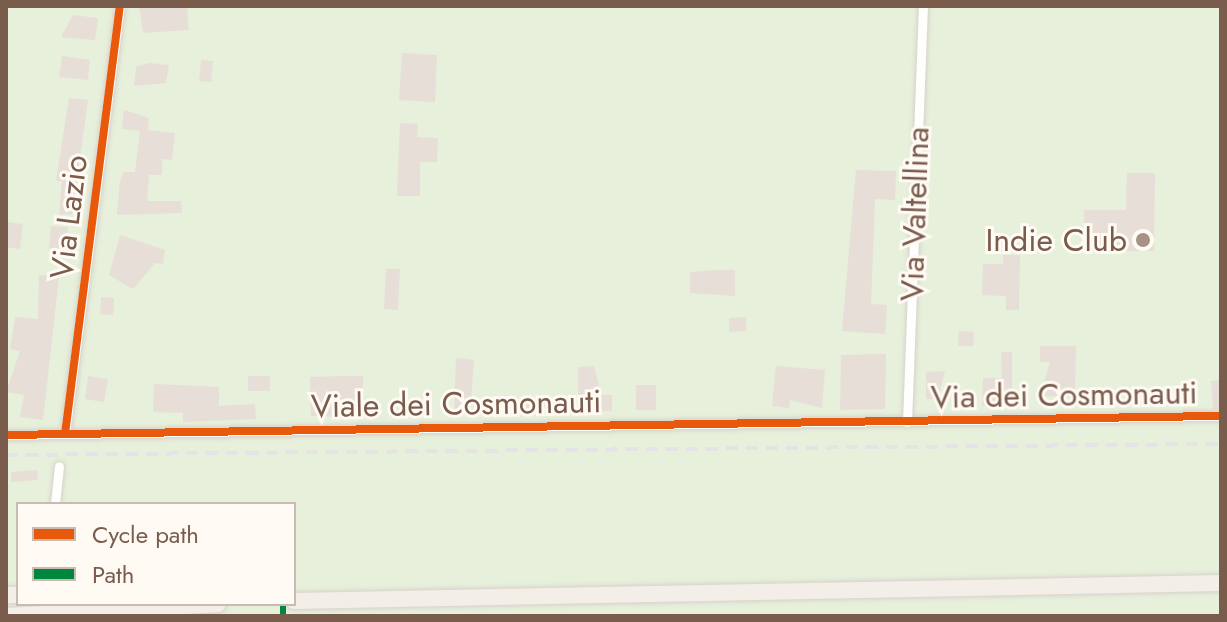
<!DOCTYPE html>
<style>
body{margin:0}
#map{position:relative;width:1227px;height:622px;overflow:hidden;background:#f9f5f0;font-family:Jost,sans-serif}
div>[style]{position:absolute}
.green>*{inset:0;background:#e7f0db}
.building>*{inset:0;background:#e6ded7}
.roads{filter:drop-shadow(0 0 2px #d7d1cb) drop-shadow(0 0 2px #d7d1cb)}
.minor>*{height:9px;margin:-4.5px;padding:0 4.5px;transform-origin:4.5px;border-radius:4.5px;background:#fefefd}
.primary>*{height:16px;margin:-8px;padding:0 8px;transform-origin:8px;border-radius:8px;background:#f3eee8}
.rail>*{height:4px;margin-top:-2px;transform-origin:0;background:repeating-linear-gradient(90deg,#e6e3e7 0 12px,transparent 0 20px)}
.quiet>*{height:6px;margin-top:-3px;transform-origin:0;background:repeating-linear-gradient(90deg,#00873e 0 12px,transparent 0 18px)}
.cycleway>*{height:8px;margin:-4px;padding:0 4px;transform-origin:4px;border-radius:4px;background:#e8590c}
.dots>*{width:22px;height:22px;translate:-50% -50%;box-sizing:border-box;border:4px solid #fffaf3;border-radius:50%}
span{translate:-50% -50%;white-space:nowrap;text-align:center;line-height:1.15;-webkit-text-stroke:6px #fffaf3;paint-order:stroke}
.street-label{font-size:32px;color:#7a5c4d}
.poi-label{font-size:32px;color:#7a5c4d}
.right{translate:-100% -50%;text-align:right}
.frame{position:absolute;inset:0;border:8px solid #7a5c4d;pointer-events:none}
.legend{position:absolute;left:16px;top:502px;width:280px;height:104px;box-sizing:border-box;background:#fffaf3;border:2px solid #cabbb1;margin:0;padding:10px 14px;list-style:none;font-size:24px;color:#7a5c4d}
.legend li{display:flex;align-items:center;gap:16px;height:40px}
.legend b{width:40px;border:2px solid #cabbb1}
</style>
<div id="map">
<div class="green">
<i style="clip-path:polygon(6px 6px,1221px 6px,1221px 616px,147px 616px,90px 604px,294px 604px,294px 504px,18px 504px,18px 591px,6px 589px)"></i>
</div>
<div class="building">
<i style="clip-path:polygon(139px 6px,187px 6px,189px 30px,143px 33px)"></i>
<i style="clip-path:polygon(73px 15px,98px 18px,95px 40px,61px 37px)"></i>
<i style="clip-path:polygon(402px 53px,437px 55px,435px 102px,399px 100px)"></i>
<i style="clip-path:polygon(62px 56px,90px 60px,88px 80px,59px 77px)"></i>
<i style="clip-path:polygon(201px 60px,213px 61px,211px 82px,199px 81px)"></i>
<i style="clip-path:polygon(149px 63px,169px 65px,166px 83px,134px 86px,136px 67px)"></i>
<i style="clip-path:polygon(69px 98px,88px 100px,72px 215px,59px 214px,62px 181px,56px 181px)"></i>
<i style="clip-path:polygon(124px 110px,149px 118px,148px 130px,175px 133px,172px 160px,162px 159px,162px 175px,149px 175px,147px 201px,181px 201px,182px 213px,117px 215px,120px 181px,124px 172px,135px 172px,140px 131px,122px 129px)"></i>
<i style="clip-path:polygon(400px 123px,418px 124px,417px 137px,438px 138px,437px 162px,420px 162px,420px 196px,397px 196px)"></i>
<i style="clip-path:polygon(856px 170px,896px 171px,895px 200px,875px 199px,871px 304px,887px 305px,885px 334px,842px 331px)"></i>
<i style="clip-path:polygon(1127px 173px,1155px 173px,1154px 251px,1084px 251px,1084px 210px,1126px 210px)"></i>
<i style="clip-path:polygon(6px 222px,23px 224px,20px 249px,6px 247px)"></i>
<i style="clip-path:polygon(51px 226px,68px 227px,66px 249px,49px 248px)"></i>
<i style="clip-path:polygon(120px 235px,165px 250px,163px 264px,155px 263px,133px 289px,109px 275px)"></i>
<i style="clip-path:polygon(1003px 255px,1020px 255px,1019px 310px,1006px 310px,1006px 296px,982px 295px,983px 264px,1003px 264px)"></i>
<i style="clip-path:polygon(386px 269px,400px 269px,398px 310px,384px 309px)"></i>
<i style="clip-path:polygon(716px 270px,735px 270px,735px 296px,690px 293px,690px 272px)"></i>
<i style="clip-path:polygon(39px 275px,59px 277px,43px 420px,20px 417px,24px 395px,6px 392px,20px 351px,10px 349px,15px 317px,38px 319px)"></i>
<i style="clip-path:polygon(101px 297px,114px 298px,113px 315px,100px 314px)"></i>
<i style="clip-path:polygon(746px 317px,746px 331px,729px 332px,729px 318px)"></i>
<i style="clip-path:polygon(959px 331px,974px 332px,973px 346px,958px 346px)"></i>
<i style="clip-path:polygon(1040px 346px,1076px 346px,1075px 397px,1040px 396px,1050px 362px,1040px 362px)"></i>
<i style="clip-path:polygon(1001px 352px,1012px 352px,1012px 407px,982px 406px,983px 378px,1002px 378px)"></i>
<i style="clip-path:polygon(886px 354px,885px 409px,840px 410px,841px 355px)"></i>
<i style="clip-path:polygon(456px 358px,474px 360px,470px 414px,454px 412px)"></i>
<i style="clip-path:polygon(594px 366px,601px 395px,612px 395px,612px 411px,578px 412px,578px 367px)"></i>
<i style="clip-path:polygon(776px 366px,825px 370px,822px 408px,790px 400px,789px 408px,772px 406px)"></i>
<i style="clip-path:polygon(945px 371px,938px 399px,926px 399px,926px 372px)"></i>
<i style="clip-path:polygon(88px 376px,108px 379px,104px 402px,85px 399px)"></i>
<i style="clip-path:polygon(248px 376px,270px 376px,270px 391px,248px 391px)"></i>
<i style="clip-path:polygon(343px 376px,363px 376px,363px 417px,311px 416px,310px 377px)"></i>
<i style="clip-path:polygon(1221px 380px,1221px 409px,1213px 409px,1211px 381px)"></i>
<i style="clip-path:polygon(154px 384px,219px 387px,219px 406px,255px 404px,256px 419px,183px 422px,183px 413px,153px 412px)"></i>
<i style="clip-path:polygon(636px 385px,656px 385px,656px 410px,636px 410px)"></i>
<i style="clip-path:polygon(526px 398px,545px 398px,545px 408px,526px 415px)"></i>
<i style="clip-path:polygon(37px 470px,38px 480px,11px 482px,11px 472px)"></i>
</div>
<div class="roads">
<div class="minor">
<i style="left:907px;top:422px;width:416px;rotate:-87.8deg"></i>
<i style="left:65px;top:434px;width:432px;rotate:-82.7deg"></i>
<i style="left:6px;top:435px;width:1215px;rotate:-0.9deg"></i>
<i style="left:55px;top:504px;width:38px;rotate:-84deg"></i>
</div>
<div class="primary">
<i style="left:6px;top:595px;width:12px"></i>
<i style="left:294px;top:601px;width:927px;rotate:-1.11deg"></i>
<i style="left:6px;top:616px;width:212px;rotate:-3.2deg"></i>
</div>
</div>
<div class="rail">
<i style="left:6px;top:455px;width:1215px;rotate:-0.52deg"></i>
</div>
<div class="quiet">
<i style="left:283px;top:616px;width:12px;rotate:-90deg"></i>
</div>
<div class="cycleway">
<i style="left:65px;top:434px;width:432px;rotate:-82.7deg"></i>
<i style="left:6px;top:435px;width:1215px;rotate:-0.9deg"></i>
</div>
<div class="dots">
<i style="left:1143px;top:240px;background:#a69286"></i>
</div>
<div class="street-label">
<span style="left:915px;top:214px;rotate:-88deg">Via Valtellina</span>
<span style="left:69px;top:217px;rotate:-83deg">Via Lazio</span>
<span style="left:1064px;top:395px;rotate:-1deg">Via dei Cosmonauti</span>
<span style="left:456px;top:404px;rotate:-1deg">Viale dei Cosmonauti</span>
</div>
<div class="poi-label">
<span class="right" style="left:1127px;top:240px">Indie Club</span>
</div>
<div class="frame"></div>
<ul class="legend">
<li><b style="height:10px;background:#e8590c"></b>Cycle path</li>
<li><b style="height:10px;background:#00873e"></b>Path</li>
</ul>
</div>
